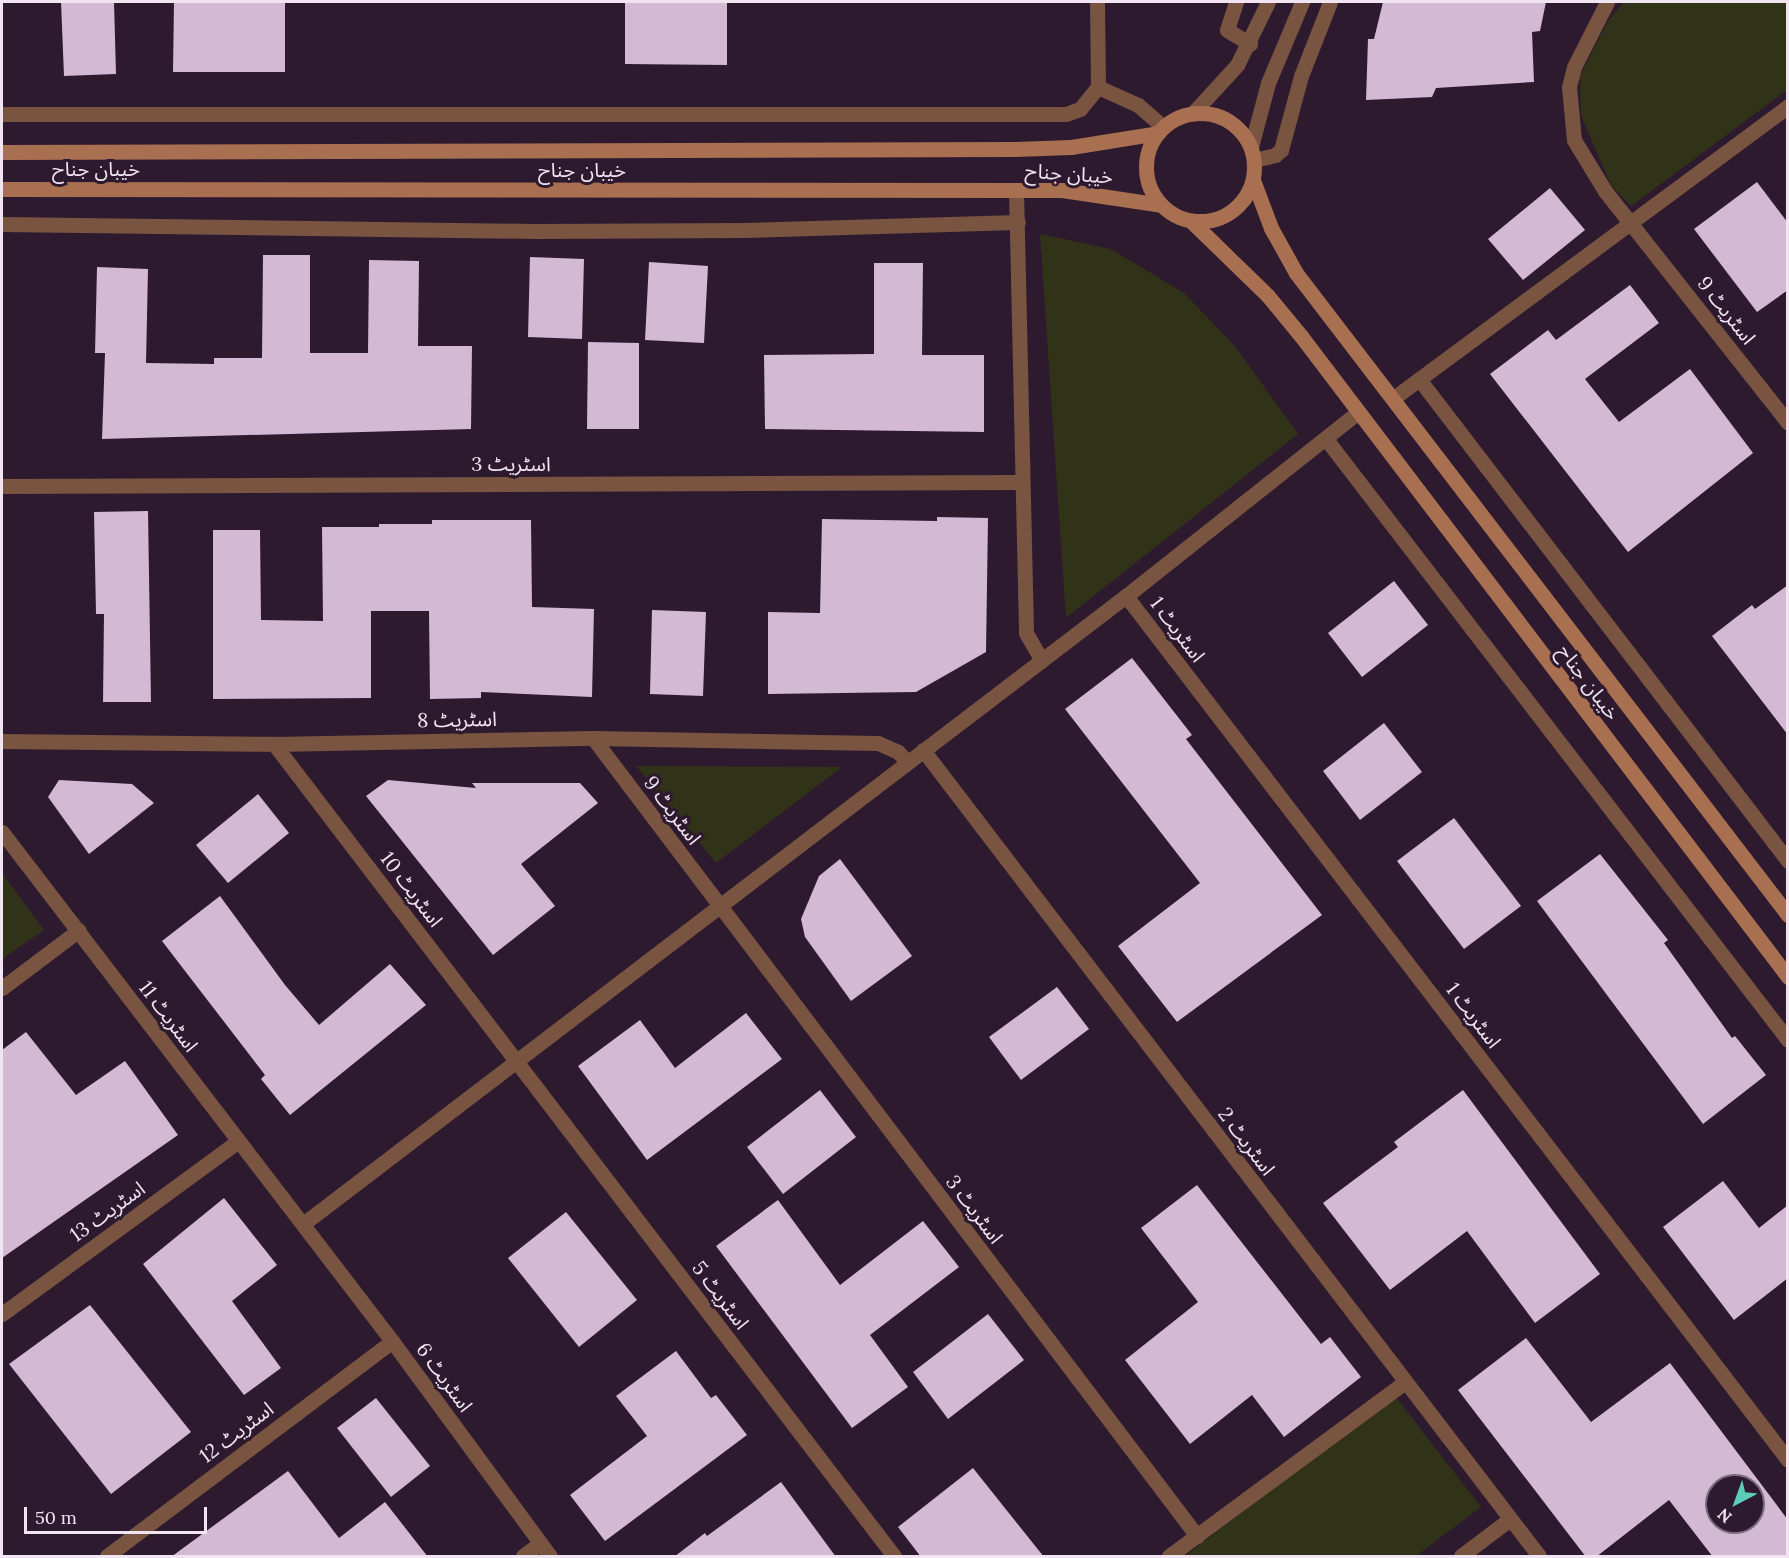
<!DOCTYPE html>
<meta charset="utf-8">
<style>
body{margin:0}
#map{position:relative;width:1789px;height:1558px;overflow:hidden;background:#2e1a2f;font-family:Lora,"Noto Sans Arabic",serif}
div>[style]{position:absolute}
.green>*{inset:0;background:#313318}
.building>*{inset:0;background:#d3b9d4}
.minor>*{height:15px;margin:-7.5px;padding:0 7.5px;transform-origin:7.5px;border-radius:7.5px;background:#785441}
.tertiary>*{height:15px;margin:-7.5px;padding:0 7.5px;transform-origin:7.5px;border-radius:7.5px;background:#785441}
.secondary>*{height:15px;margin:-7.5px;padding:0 7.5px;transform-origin:7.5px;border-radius:7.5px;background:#a86f50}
.secondary>.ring{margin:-7.5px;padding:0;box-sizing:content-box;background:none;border:15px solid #a86f50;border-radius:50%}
span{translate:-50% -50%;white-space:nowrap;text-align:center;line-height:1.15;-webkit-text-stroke:6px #2e1a2f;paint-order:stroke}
.street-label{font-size:20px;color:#f2e5f2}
.frame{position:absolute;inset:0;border:3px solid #f2e5f2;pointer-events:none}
.north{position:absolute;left:1705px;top:1474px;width:60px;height:60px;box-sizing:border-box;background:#2e1a2f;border:2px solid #7c6b7d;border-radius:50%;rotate:221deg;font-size:16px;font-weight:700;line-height:24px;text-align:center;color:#f2e5f2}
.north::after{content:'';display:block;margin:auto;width:21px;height:27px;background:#5bcebb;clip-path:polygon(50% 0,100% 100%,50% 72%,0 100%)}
.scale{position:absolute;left:24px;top:1507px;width:183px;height:27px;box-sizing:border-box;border:3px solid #f2e5f2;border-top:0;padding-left:8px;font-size:18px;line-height:21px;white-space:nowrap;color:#f2e5f2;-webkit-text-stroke:4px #2e1a2f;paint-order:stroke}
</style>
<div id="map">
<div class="green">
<i style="clip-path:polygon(1624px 2px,1787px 2px,1787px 90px,1631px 206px,1611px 185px,1581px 115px,1580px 76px,1608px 21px)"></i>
<i style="clip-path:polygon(1040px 234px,1111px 249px,1184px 293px,1234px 345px,1298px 434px,1066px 618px)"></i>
<i style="clip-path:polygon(636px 766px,842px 767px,716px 863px)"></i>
<i style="clip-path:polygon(2px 873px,44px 930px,2px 959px)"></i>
<i style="clip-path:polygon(1395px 1396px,1481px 1507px,1416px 1556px,1185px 1556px)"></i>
</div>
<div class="building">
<i style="clip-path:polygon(61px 2px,114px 2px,116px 74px,64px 76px)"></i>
<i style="clip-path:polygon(174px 2px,285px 2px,285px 72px,173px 72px)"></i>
<i style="clip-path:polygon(625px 2px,727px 2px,727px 65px,625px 64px)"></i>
<i style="clip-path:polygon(1383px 2px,1546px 2px,1540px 31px,1532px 32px,1534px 82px,1436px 88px,1432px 97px,1366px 100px,1368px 39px,1374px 39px)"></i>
<i style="clip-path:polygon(1757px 182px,1788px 223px,1788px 290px,1757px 312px,1694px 229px)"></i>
<i style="clip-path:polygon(1550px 188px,1585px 230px,1523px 280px,1488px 239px)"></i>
<i style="clip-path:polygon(263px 255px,310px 255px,310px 353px,368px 353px,369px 260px,419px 261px,418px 346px,472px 346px,471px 429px,102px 439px,105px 353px,95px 353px,97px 267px,148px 269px,146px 363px,214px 364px,214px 358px,262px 358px)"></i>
<i style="clip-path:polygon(530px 257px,584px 259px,582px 339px,528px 337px)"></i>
<i style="clip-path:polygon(649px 262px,708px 266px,704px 343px,645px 340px)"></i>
<i style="clip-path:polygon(874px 263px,923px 263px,922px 355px,984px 355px,984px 432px,765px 429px,764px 355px,874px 354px)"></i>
<i style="clip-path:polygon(1630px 285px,1659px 323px,1585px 379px,1619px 422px,1690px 369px,1753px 453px,1628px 552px,1490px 374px,1548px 330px,1556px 340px)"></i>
<i style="clip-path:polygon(588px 342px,639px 343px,639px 429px,587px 429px)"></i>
<i style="clip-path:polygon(148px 511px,151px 702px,103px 702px,104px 614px,96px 614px,94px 512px)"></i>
<i style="clip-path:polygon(937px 517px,988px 518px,986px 652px,916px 692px,768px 694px,768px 612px,820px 613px,822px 519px,937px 521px)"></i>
<i style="clip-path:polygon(432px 520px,531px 520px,532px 607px,594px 609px,592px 697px,481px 692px,481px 698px,430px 699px,429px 611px,371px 611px,371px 698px,213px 699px,213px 530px,260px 530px,261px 620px,323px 621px,322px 527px,379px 527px,379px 524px,432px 524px)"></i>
<i style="clip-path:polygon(1394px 581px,1428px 625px,1362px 677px,1328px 633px)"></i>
<i style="clip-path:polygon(1788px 585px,1788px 735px,1712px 636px,1752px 605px,1755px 609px)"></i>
<i style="clip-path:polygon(652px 610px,706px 612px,703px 696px,650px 694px)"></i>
<i style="clip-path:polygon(1132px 658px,1192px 735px,1186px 739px,1322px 915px,1177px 1022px,1118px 946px,1200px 883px,1065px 709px)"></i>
<i style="clip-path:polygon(1384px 723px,1422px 772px,1360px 820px,1323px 771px)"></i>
<i style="clip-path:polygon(59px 780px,132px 784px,154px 803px,89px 854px,48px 797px)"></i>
<i style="clip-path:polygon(388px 780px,476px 788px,472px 783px,580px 783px,598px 803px,521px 864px,555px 906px,493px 955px,366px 796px)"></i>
<i style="clip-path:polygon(258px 794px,289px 833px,228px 883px,196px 845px)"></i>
<i style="clip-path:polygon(1454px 818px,1521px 906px,1464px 949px,1397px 861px)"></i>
<i style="clip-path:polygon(1600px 854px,1668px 940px,1664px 943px,1732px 1038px,1735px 1036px,1766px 1075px,1703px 1124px,1537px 901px)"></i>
<i style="clip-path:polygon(840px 859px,912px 956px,851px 1001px,805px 937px,801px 919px,819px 876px)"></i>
<i style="clip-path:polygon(220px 896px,285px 985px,319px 1025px,390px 964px,426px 1005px,290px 1115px,261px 1079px,265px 1075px,162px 941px)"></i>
<i style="clip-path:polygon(1057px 987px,1089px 1029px,1021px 1080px,989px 1037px)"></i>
<i style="clip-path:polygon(746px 1013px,782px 1059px,647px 1160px,578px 1066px,640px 1020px,675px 1068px)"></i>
<i style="clip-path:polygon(26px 1032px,76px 1095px,125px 1061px,178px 1135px,2px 1258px,2px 1050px)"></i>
<i style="clip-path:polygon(820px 1090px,856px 1137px,783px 1194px,747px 1147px)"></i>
<i style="clip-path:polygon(1463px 1090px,1600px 1274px,1535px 1323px,1467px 1231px,1390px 1290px,1323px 1203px,1398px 1147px,1394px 1142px)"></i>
<i style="clip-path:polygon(1723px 1181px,1759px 1228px,1788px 1205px,1788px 1278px,1734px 1320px,1663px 1227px)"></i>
<i style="clip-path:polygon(1197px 1185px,1321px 1344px,1330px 1337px,1361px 1377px,1284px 1437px,1252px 1395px,1190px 1444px,1125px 1360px,1198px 1302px,1141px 1228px)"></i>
<i style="clip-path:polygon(224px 1198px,277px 1265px,232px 1301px,281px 1368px,244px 1395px,143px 1264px)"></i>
<i style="clip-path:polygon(778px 1200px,840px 1285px,923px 1221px,959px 1267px,870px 1335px,908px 1387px,852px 1428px,716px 1246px)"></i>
<i style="clip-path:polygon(566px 1212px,637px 1300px,579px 1347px,508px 1258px)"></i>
<i style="clip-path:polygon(90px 1305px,191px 1432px,111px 1494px,9px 1364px)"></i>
<i style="clip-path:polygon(988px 1314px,1024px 1360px,948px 1419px,913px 1372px)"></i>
<i style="clip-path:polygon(evenodd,1526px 1338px,1591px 1422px,1670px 1363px,1788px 1520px,1788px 1557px,1713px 1557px,1669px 1500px,1596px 1557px,1586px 1557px,1458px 1390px,1526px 1338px,1717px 1486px,1753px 1486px,1753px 1522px,1717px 1522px,1717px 1486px)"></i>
<i style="clip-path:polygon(676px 1351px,711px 1398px,716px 1395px,747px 1435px,605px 1541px,570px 1495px,647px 1436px,616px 1396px)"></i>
<i style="clip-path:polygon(376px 1398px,430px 1466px,391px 1497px,337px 1428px)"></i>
<i style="clip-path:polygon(973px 1468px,1044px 1557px,921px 1557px,898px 1527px)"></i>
<i style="clip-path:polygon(288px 1471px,339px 1538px,385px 1502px,428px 1557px,171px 1557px)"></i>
<i style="clip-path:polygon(781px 1482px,836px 1557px,674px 1557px,705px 1533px,707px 1536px)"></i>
</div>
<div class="minor">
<i style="left:1097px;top:2px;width:85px;rotate:89.3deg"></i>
<i style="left:1098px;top:87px;width:44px;rotate:24.2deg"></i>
<i style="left:1138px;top:105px;width:33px;rotate:41deg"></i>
<i style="left:1236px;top:2px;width:29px;rotate:108deg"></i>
<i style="left:1227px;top:30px;width:27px;rotate:31deg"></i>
<i style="left:1607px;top:2px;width:73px;rotate:116.9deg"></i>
<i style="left:1574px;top:67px;width:21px;rotate:104deg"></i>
<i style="left:1569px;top:87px;width:53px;rotate:84.6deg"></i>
<i style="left:1574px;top:140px;width:60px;rotate:58.7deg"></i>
<i style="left:1605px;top:191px;width:295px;rotate:51.7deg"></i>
<i style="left:2px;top:114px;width:1064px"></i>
<i style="left:1066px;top:114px;width:15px;rotate:-20deg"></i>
<i style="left:1080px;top:109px;width:28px;rotate:-51deg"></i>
<i style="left:1254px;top:160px;width:22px;rotate:-13deg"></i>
<i style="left:1275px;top:155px;width:8px;rotate:-40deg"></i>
<i style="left:1281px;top:150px;width:77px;rotate:-74.9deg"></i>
<i style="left:1301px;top:76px;width:79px;rotate:-68.6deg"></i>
<i style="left:1016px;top:190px;width:443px;rotate:88.7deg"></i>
<i style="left:1026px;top:633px;width:30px;rotate:60deg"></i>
<i style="left:2px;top:224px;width:533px;rotate:0.75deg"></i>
<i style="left:535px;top:231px;width:209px;rotate:-0.3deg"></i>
<i style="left:744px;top:230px;width:274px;rotate:-1.7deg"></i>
<i style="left:1419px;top:379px;width:607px;rotate:52.56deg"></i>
<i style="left:1395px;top:397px;width:489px;rotate:-36.5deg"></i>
<i style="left:1326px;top:439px;width:758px;rotate:52.45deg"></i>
<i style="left:2px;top:486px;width:1018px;rotate:-0.23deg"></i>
<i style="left:1126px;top:596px;width:1088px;rotate:52.54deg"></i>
<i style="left:593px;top:738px;width:1001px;rotate:52.88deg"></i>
<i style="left:2px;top:741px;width:272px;rotate:0.6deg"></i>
<i style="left:274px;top:744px;width:319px;rotate:-1.1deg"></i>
<i style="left:593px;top:738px;width:285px;rotate:1deg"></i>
<i style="left:878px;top:743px;width:22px;rotate:24deg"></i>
<i style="left:898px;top:752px;width:13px;rotate:45deg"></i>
<i style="left:274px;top:744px;width:1022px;rotate:52.64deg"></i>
<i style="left:923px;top:750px;width:1014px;rotate:52.61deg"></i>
<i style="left:303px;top:1224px;width:1035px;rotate:-37.35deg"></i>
<i style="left:1126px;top:596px;width:296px;rotate:-38.4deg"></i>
<i style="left:2px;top:1314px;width:291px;rotate:-36.2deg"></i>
<i style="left:107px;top:1556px;width:357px;rotate:-37deg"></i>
<i style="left:523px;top:1556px;width:21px;rotate:-37deg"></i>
<i style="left:1169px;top:1556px;width:293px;rotate:-36.4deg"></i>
<i style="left:1461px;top:1556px;width:61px;rotate:-37.1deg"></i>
</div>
<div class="tertiary">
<i style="left:1192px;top:114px;width:67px;rotate:-47.4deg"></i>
<i style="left:1237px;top:65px;width:70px;rotate:-63.8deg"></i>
<i style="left:1251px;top:147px;width:66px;rotate:-75.1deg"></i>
<i style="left:1268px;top:83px;width:88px;rotate:-67.2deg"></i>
<i style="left:2px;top:832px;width:641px;rotate:52.54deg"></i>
<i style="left:392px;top:1341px;width:267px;rotate:53.7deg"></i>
<i style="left:2px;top:988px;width:96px;rotate:-37deg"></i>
</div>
<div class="secondary">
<i class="ring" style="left:1146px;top:113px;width:93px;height:93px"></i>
<i style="left:2px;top:152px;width:1013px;rotate:-0.17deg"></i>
<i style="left:1015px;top:149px;width:56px;rotate:-2deg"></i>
<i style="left:1071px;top:147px;width:88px;rotate:-9.1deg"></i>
<i style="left:1253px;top:180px;width:51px;rotate:69.4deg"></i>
<i style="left:1271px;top:228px;width:51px;rotate:60.9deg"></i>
<i style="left:1296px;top:273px;width:809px;rotate:52.54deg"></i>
<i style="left:2px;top:189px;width:1060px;rotate:0.05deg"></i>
<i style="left:1062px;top:190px;width:100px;rotate:8.6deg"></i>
<i style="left:1191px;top:221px;width:107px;rotate:44.2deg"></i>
<i style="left:1268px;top:296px;width:52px;rotate:50.5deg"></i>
<i style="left:1301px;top:336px;width:805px;rotate:52.77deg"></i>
</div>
<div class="street-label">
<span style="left:96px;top:168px">خیبان جناح</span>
<span style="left:582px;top:169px">خیبان جناح</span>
<span style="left:1069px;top:173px;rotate:4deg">خیبان جناح</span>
<span style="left:1727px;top:310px;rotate:52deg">اسٹریٹ 9</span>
<span style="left:511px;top:463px">اسٹریٹ 3</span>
<span style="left:1178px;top:629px;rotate:53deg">اسٹریٹ 1</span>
<span style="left:1589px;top:682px;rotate:53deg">خیبان جناح</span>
<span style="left:457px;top:719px;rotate:-1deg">اسٹریٹ 8</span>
<span style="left:673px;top:810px;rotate:53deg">اسٹریٹ 9</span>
<span style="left:412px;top:889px;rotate:53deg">اسٹریٹ 10</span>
<span style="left:1474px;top:1015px;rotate:53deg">اسٹریٹ 1</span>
<span style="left:169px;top:1016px;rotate:53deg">اسٹریٹ 11</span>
<span style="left:1247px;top:1141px;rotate:53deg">اسٹریٹ 2</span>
<span style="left:975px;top:1209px;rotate:53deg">اسٹریٹ 3</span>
<span style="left:107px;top:1211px;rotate:-36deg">اسٹریٹ 13</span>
<span style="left:721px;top:1295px;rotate:53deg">اسٹریٹ 5</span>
<span style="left:445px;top:1377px;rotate:54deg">اسٹریٹ 6</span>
<span style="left:236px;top:1432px;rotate:-37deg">اسٹریٹ 12</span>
</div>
<div class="frame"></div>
<div class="north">N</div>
<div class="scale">50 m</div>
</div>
